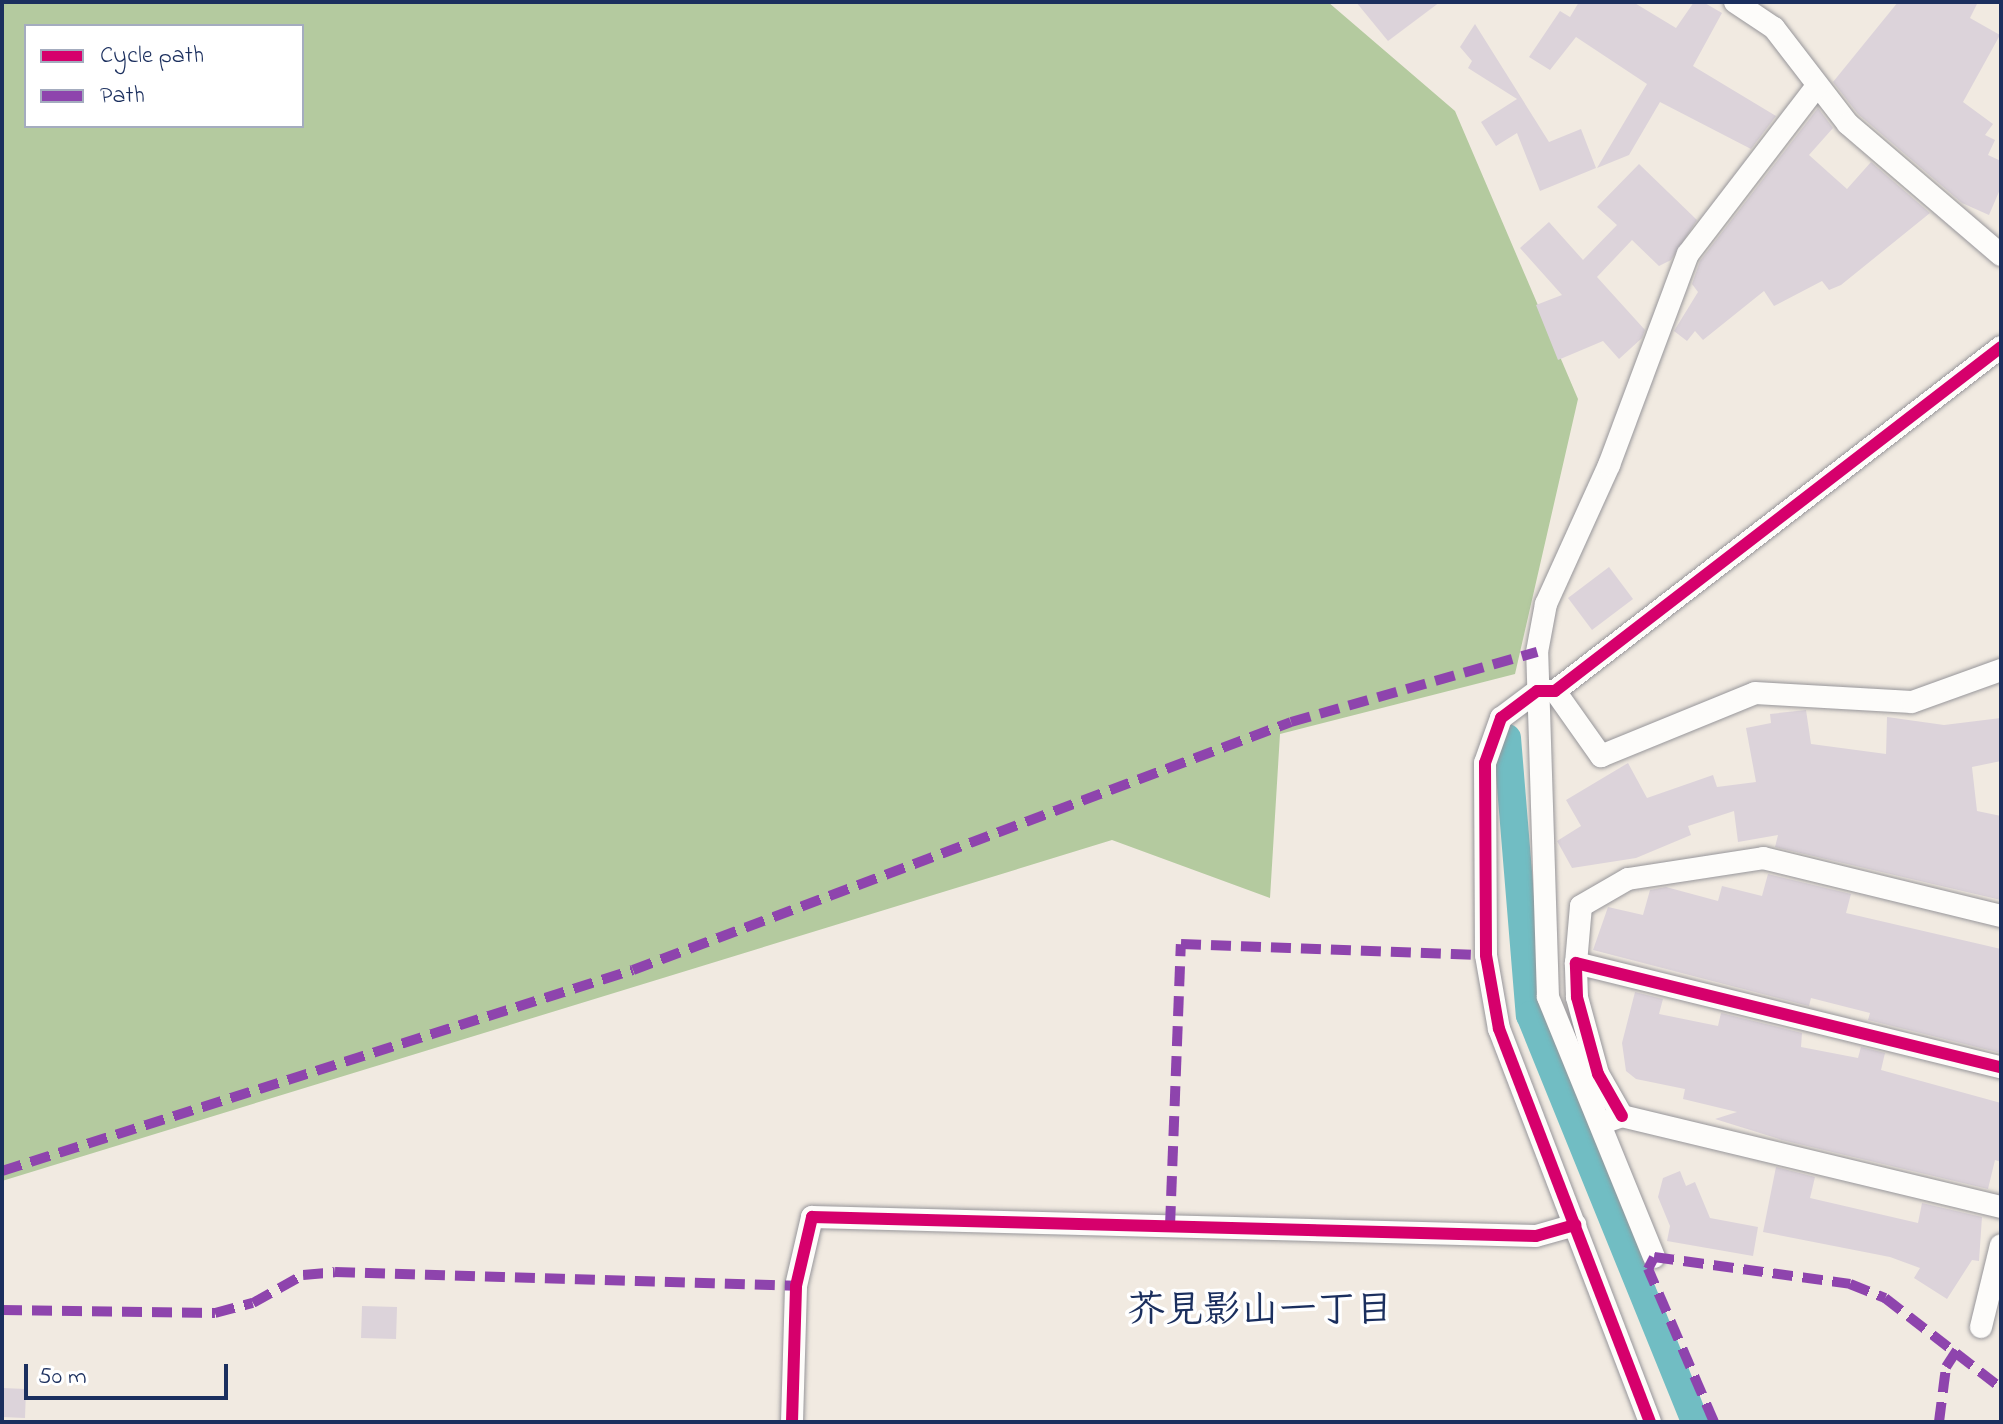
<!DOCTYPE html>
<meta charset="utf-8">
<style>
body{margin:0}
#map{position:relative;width:2003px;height:1424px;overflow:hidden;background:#f1eae1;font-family:"Indie Flower","Klee One",sans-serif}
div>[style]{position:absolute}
.forest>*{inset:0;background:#b4ca9f}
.canal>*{height:28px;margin:-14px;padding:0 14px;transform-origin:14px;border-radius:14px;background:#71bdc3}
.building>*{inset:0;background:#dcd3da}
.roads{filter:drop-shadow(0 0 2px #97969a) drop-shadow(0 0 2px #97969a)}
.street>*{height:22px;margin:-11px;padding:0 11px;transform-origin:11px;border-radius:11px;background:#fdfcfa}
.quiet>*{height:10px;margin-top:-5px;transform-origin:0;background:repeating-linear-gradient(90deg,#8e44ad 0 20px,transparent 0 30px)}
.cycleway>*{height:12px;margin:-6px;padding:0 6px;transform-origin:6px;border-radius:6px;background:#d6006c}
span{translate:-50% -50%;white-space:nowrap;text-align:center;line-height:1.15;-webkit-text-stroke:7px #fff;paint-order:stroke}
.neighbourhood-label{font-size:38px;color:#1b2f5e;font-weight:700}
.frame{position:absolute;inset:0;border:4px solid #1b2f5e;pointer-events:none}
.legend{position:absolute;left:24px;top:24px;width:280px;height:104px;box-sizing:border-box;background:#fff;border:2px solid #a4acbf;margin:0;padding:10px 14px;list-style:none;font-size:24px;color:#1b2f5e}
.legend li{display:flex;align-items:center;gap:16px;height:40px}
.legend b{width:40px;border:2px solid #a4acbf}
.scale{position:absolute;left:24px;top:1364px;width:204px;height:36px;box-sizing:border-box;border:4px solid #1b2f5e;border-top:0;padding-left:10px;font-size:24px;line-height:28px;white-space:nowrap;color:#1b2f5e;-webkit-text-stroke:6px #fff;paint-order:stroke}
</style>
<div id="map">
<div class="forest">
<i style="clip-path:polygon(evenodd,2px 2px,1328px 2px,1455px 111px,1578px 399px,1515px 674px,1280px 734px,1270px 898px,1112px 840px,2px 1181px,2px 2px,26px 26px,302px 26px,302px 126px,26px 126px,26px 26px)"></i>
</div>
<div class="canal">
<i style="left:1507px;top:738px;width:278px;rotate:85.3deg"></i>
<i style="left:1530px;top:1015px;width:439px;rotate:67.9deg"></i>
</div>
<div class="building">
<i style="clip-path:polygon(1356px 2px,1440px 2px,1388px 41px)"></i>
<i style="clip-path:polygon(1579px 2px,1633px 2px,1676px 28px,1694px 2px,1703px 2px,1722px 13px,1693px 66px,1776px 116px,1751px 149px,1660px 102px,1629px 155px,1597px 168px,1647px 84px,1576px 37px,1550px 70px,1529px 57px,1560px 11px,1570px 17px)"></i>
<i style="clip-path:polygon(1898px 2px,1978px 2px,1970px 18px,2000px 35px,1963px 102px,1993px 124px,1985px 135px,1995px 140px,1988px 155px,2001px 161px,2001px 187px,1989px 215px,1962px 203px,1858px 114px,1833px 82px)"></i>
<i style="clip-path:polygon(1475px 24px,1549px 142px,1581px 129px,1596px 168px,1540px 191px,1517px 133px,1496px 146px,1481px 122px,1517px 99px,1468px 68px,1472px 61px,1460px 47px)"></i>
<i style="clip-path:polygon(1818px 108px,1833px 128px,1809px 155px,1847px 189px,1871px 162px,1930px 213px,1841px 285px,1829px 290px,1822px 281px,1774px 306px,1764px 291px,1703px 340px,1695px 331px,1687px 341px,1674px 331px,1698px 292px,1692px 284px,1700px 261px)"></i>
<i style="clip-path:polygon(1639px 164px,1697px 220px,1671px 260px,1659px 266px,1632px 240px,1597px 277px,1645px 330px,1642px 338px,1619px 359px,1603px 341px,1558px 360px,1536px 305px,1562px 295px,1520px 248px,1549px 222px,1583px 260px,1617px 225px,1597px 207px)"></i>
<i style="clip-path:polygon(1609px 567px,1633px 599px,1592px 630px,1568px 598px)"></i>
<i style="clip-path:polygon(1806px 710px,1811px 744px,1886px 754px,1887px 717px,1944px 725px,2001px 718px,2001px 761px,1972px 767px,1977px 811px,2001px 816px,2001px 900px,1775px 847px,1778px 835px,1738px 842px,1734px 811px,1688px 826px,1691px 835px,1636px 858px,1572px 868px,1557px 841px,1581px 826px,1566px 800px,1628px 763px,1647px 798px,1713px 775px,1717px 787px,1756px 782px,1746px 728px,1771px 723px,1770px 714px)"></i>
<i style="clip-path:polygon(1768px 874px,1851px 894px,1846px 913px,2001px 949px,2001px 1053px,1868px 1020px,1870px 1013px,1811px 998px,1809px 1006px,1593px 950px,1608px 907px,1643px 915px,1650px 890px,1666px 887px,1718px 901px,1722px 886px,1762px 896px)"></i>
<i style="clip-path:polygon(1635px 992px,1663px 999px,1659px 1014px,1718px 1026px,1721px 1013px,1802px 1033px,1801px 1047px,1858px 1058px,1861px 1047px,1885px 1053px,1881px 1070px,2001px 1103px,2001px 1162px,1995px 1160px,1988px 1189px,1782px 1140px,1715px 1119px,1737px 1112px,1683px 1099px,1685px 1089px,1636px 1079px,1626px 1071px,1622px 1043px)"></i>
<i style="clip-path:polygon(1776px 1167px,1815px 1177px,1810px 1198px,1918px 1223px,1922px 1203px,1982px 1217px,1979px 1261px,1972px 1260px,1947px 1299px,1914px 1278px,1920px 1268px,1890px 1257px,1763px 1232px)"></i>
<i style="clip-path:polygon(1680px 1171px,1686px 1186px,1695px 1182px,1710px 1218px,1758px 1227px,1753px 1256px,1667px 1241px,1670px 1226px,1658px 1197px,1663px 1178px)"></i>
<i style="clip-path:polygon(362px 1306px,397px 1307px,396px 1339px,361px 1338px)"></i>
<i style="clip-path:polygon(2px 1388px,26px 1389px,25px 1418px,2px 1417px)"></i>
</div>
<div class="roads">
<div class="street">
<i style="left:1735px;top:2px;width:47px;rotate:33.7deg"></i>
<i style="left:1774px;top:28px;width:121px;rotate:52.4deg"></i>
<i style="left:1848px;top:124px;width:201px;rotate:40.6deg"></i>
<i style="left:1555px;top:691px;width:80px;rotate:54.7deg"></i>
<i style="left:1601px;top:756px;width:166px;rotate:-22.2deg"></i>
<i style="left:1755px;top:693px;width:157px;rotate:3.3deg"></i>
<i style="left:1912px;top:702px;width:95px;rotate:-19.8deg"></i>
<i style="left:1576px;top:963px;width:57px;rotate:-85deg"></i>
<i style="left:1581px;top:906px;width:54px;rotate:-29.9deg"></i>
<i style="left:1628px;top:879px;width:137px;rotate:-8.8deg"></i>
<i style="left:1763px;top:858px;width:245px;rotate:13.7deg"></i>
<i style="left:1622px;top:1116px;width:48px;rotate:-119.7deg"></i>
<i style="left:1598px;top:1074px;width:80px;rotate:-105.3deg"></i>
<i style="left:1577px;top:997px;width:34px;rotate:-92deg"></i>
<i style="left:1576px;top:963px;width:438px;rotate:13.8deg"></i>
<i style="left:1611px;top:1120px;width:12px;rotate:-20deg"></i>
<i style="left:1622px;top:1116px;width:390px;rotate:13.5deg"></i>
<i style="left:1654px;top:1257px;width:281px;rotate:-112.2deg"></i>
<i style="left:1548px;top:997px;width:345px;rotate:-91.8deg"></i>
<i style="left:1537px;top:652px;width:49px;rotate:-79.4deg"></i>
<i style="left:1546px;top:604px;width:153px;rotate:-65.6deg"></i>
<i style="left:1609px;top:465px;width:225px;rotate:-69.5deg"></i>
<i style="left:1688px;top:254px;width:212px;rotate:-52.5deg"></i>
<i style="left:1981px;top:1327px;width:84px;rotate:-76.3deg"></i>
<i style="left:792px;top:1422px;width:136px;rotate:-88.3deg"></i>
<i style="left:796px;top:1286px;width:71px;rotate:-76.9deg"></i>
<i style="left:812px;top:1217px;width:724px;rotate:1.5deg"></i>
<i style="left:1536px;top:1236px;width:41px;rotate:-15.8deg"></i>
<i style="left:1650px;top:1422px;width:421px;rotate:-111deg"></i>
<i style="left:1499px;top:1029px;width:75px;rotate:-100deg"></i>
<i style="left:1486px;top:955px;width:192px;rotate:-90.3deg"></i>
<i style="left:1485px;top:763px;width:48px;rotate:-70.4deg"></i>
<i style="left:1501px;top:718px;width:45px;rotate:-36.9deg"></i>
<i style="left:1537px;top:691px;width:18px"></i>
<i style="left:1555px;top:691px;width:563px;rotate:-37.64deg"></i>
</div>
</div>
<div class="quiet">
<i style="left:2px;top:1171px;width:662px;rotate:-17.67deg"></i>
<i style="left:633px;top:970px;width:703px;rotate:-20.65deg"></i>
<i style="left:1291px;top:722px;width:256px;rotate:-15.9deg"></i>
<i style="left:1170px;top:1226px;width:282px;rotate:-87.8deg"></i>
<i style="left:1181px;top:944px;width:305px;rotate:2.1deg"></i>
<i style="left:2px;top:1310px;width:213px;rotate:0.8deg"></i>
<i style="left:215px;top:1313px;width:39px;rotate:-15deg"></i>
<i style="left:253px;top:1303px;width:57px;rotate:-29.2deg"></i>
<i style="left:303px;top:1275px;width:32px;rotate:-5deg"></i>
<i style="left:335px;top:1272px;width:461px;rotate:1.7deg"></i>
<i style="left:1714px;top:1422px;width:167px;rotate:-113.3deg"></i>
<i style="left:1648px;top:1269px;width:13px;rotate:-63deg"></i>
<i style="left:1654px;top:1257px;width:198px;rotate:7.8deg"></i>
<i style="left:1850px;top:1284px;width:38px;rotate:22deg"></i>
<i style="left:1885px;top:1298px;width:147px;rotate:37.8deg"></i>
<i style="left:1939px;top:1422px;width:55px;rotate:-82.7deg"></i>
<i style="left:1946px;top:1367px;width:20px;rotate:-57deg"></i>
</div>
<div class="cycleway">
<i style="left:1622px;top:1116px;width:48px;rotate:-119.7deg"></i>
<i style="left:1598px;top:1074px;width:80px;rotate:-105.3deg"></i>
<i style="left:1577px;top:997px;width:34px;rotate:-92deg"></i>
<i style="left:1576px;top:963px;width:438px;rotate:13.8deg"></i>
<i style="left:792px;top:1422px;width:136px;rotate:-88.3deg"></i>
<i style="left:796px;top:1286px;width:71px;rotate:-76.9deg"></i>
<i style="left:812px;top:1217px;width:724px;rotate:1.5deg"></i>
<i style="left:1536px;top:1236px;width:41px;rotate:-15.8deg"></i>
<i style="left:1650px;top:1422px;width:421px;rotate:-111deg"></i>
<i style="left:1499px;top:1029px;width:75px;rotate:-100deg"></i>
<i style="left:1486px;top:955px;width:192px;rotate:-90.3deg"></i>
<i style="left:1485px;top:763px;width:48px;rotate:-70.4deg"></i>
<i style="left:1501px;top:718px;width:45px;rotate:-36.9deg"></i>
<i style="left:1537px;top:691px;width:18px"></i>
<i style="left:1555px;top:691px;width:563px;rotate:-37.64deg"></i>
</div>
<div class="neighbourhood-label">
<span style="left:1260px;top:1313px">芥見影山一丁目</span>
</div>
<div class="frame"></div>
<ul class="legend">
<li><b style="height:10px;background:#d6006c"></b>Cycle path</li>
<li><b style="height:10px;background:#8e44ad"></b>Path</li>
</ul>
<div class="scale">50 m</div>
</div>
